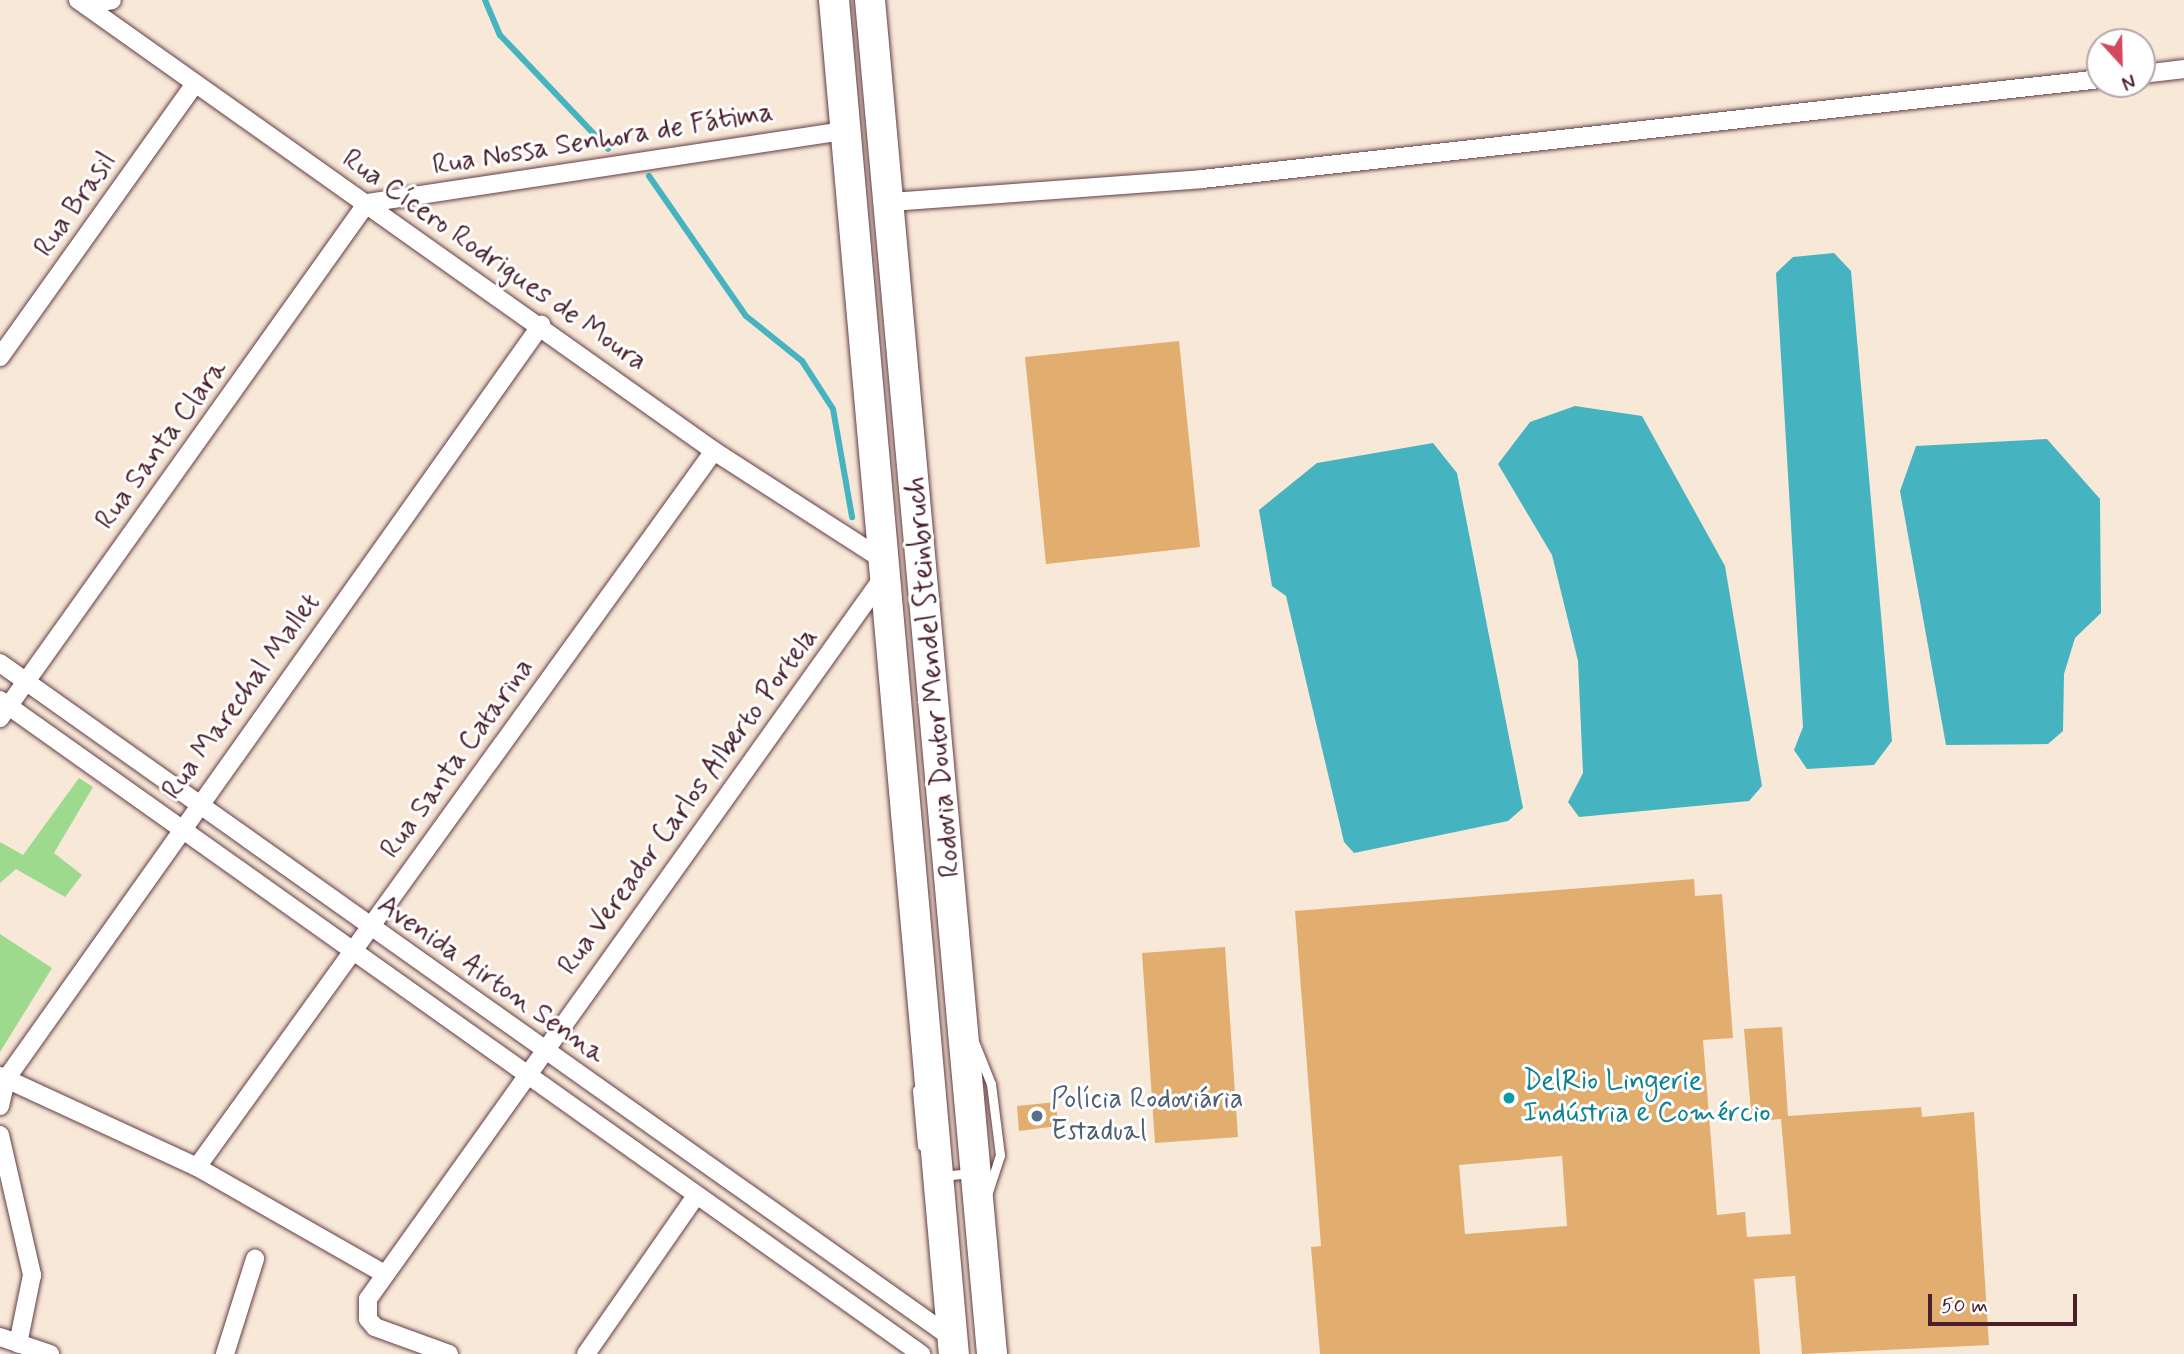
<!DOCTYPE html>
<meta charset="utf-8">
<style>
body{margin:0}
#map{position:relative;width:2184px;height:1354px;overflow:hidden;background:#f8e8d7;font-family:Mynerve,sans-serif}
div>[style]{position:absolute}
.green>*{inset:0;background:#9dda8e}
.water>*{inset:0;background:#46b3c1}
.stream>*{height:6px;margin:-3px;padding:0 3px;transform-origin:3px;border-radius:3px;background:#46b3c1}
.building>*{inset:0;background:#e1ae70}
.roads{filter:drop-shadow(0 0 2px #643d45) drop-shadow(0 0 2px #643d45)}
.service>*{height:9px;margin:-4.5px;padding:0 4.5px;transform-origin:4.5px;border-radius:4.5px;background:#fff}
.minor>*{height:18px;margin:-9px;padding:0 9px;transform-origin:9px;border-radius:9px;background:#fff}
.trunk>*{height:30px;margin:-15px;padding:0 15px;transform-origin:15px;border-radius:15px;background:#fff}
.dots>*{width:19px;height:19px;translate:-50% -50%;box-sizing:border-box;border:4px solid #fff;border-radius:50%}
span{translate:-50% -50%;white-space:nowrap;text-align:center;line-height:1.15;-webkit-text-stroke:6px #fff;paint-order:stroke}
.street-label{font-size:28px;color:#4a1f2b}
.culture-label{font-size:28px;color:#0d838f}
.left{translate:0 -50%;text-align:left}
.service-label{font-size:28px;color:#4e5e75}
.north{position:absolute;left:2086px;top:28px;width:70px;height:70px;box-sizing:border-box;background:#fff;border:2px solid #b7a5aa;border-radius:50%;rotate:158deg;font-size:19px;font-weight:700;line-height:28px;text-align:center;color:#4a1f2b}
.north::after{content:'';display:block;margin:auto;width:24px;height:32px;background:#d1495b;clip-path:polygon(50% 0,100% 100%,50% 72%,0 100%)}
.scale{position:absolute;left:1928px;top:1294px;width:149px;height:32px;box-sizing:border-box;border:4px solid #4a1f2b;border-top:0;padding-left:9px;font-size:21px;line-height:24px;white-space:nowrap;color:#4a1f2b;-webkit-text-stroke:5px #fff;paint-order:stroke}
</style>
<div id="map">
<div class="green">
<i style="clip-path:polygon(79px 778px,93px 787px,54px 853px,82px 875px,65px 897px,16px 869px,0 883px,0 842px,23px 855px)"></i>
<i style="clip-path:polygon(0 934px,52px 968px,0 1052px)"></i>
</div>
<div class="water">
<i style="clip-path:polygon(1834px 253px,1851px 271px,1892px 741px,1874px 765px,1807px 769px,1794px 750px,1803px 727px,1776px 273px,1793px 257px)"></i>
<i style="clip-path:polygon(1575px 406px,1642px 416px,1725px 566px,1762px 786px,1749px 801px,1579px 817px,1568px 802px,1583px 773px,1578px 661px,1552px 555px,1498px 464px,1530px 422px)"></i>
<i style="clip-path:polygon(2047px 439px,2100px 499px,2101px 613px,2075px 638px,2064px 674px,2063px 731px,2048px 744px,1946px 745px,1900px 491px,1916px 446px)"></i>
<i style="clip-path:polygon(1433px 443px,1457px 473px,1523px 808px,1508px 821px,1354px 853px,1344px 842px,1286px 596px,1272px 586px,1259px 510px,1317px 463px)"></i>
</div>
<div class="stream">
<i style="left:485px;top:0;width:38px;rotate:67deg"></i>
<i style="left:500px;top:35px;width:157px;rotate:46.5deg"></i>
<i style="left:649px;top:176px;width:170px;rotate:55.3deg"></i>
<i style="left:746px;top:316px;width:72px;rotate:38.8deg"></i>
<i style="left:802px;top:361px;width:57px;rotate:57.1deg"></i>
<i style="left:833px;top:409px;width:110px;rotate:80deg"></i>
</div>
<div class="building">
<i style="clip-path:polygon(1179px 341px,1200px 547px,1046px 564px,1025px 357px)"></i>
<i style="clip-path:polygon(evenodd,1694px 879px,1695px 896px,1722px 894px,1733px 1038px,1703px 1040px,1717px 1215px,1745px 1212px,1747px 1237px,1791px 1234px,1781px 1119px,1752px 1122px,1744px 1029px,1782px 1027px,1788px 1116px,1921px 1107px,1922px 1117px,1974px 1112px,1989px 1345px,1802px 1354px,1795px 1276px,1754px 1279px,1760px 1354px,1320px 1354px,1311px 1247px,1321px 1246px,1295px 911px,1694px 879px,1562px 1156px,1567px 1226px,1465px 1234px,1459px 1165px,1562px 1156px)"></i>
<i style="clip-path:polygon(1225px 947px,1238px 1137px,1155px 1143px,1142px 953px)"></i>
<i style="clip-path:polygon(1056px 1102px,1058px 1126px,1019px 1131px,1017px 1106px)"></i>
</div>
<div class="roads">
<div class="service">
<i style="left:975px;top:1044px;width:43px;rotate:68.2deg"></i>
<i style="left:991px;top:1084px;width:72px;rotate:82.8deg"></i>
<i style="left:1000px;top:1155px;width:40px;rotate:108deg"></i>
<i style="left:917px;top:1090px;width:56px;rotate:84.9deg"></i>
<i style="left:942px;top:1176px;width:31px;rotate:-6deg"></i>
</div>
<div class="minor">
<i style="left:78px;top:0;width:780px;rotate:35.34deg"></i>
<i style="left:714px;top:451px;width:201px;rotate:32.8deg"></i>
<i style="left:85px;top:4px;width:27px;rotate:-8deg"></i>
<i style="left:2142px;top:74px;width:42px;rotate:-6.8deg"></i>
<i style="left:890px;top:202px;width:313px;rotate:-4.2deg"></i>
<i style="left:1202px;top:179px;width:904px;rotate:-6.35deg"></i>
<i style="left:0;top:357px;width:335px;rotate:-54.5deg"></i>
<i style="left:0;top:663px;width:1167px;rotate:35.34deg"></i>
<i style="left:0;top:700px;width:1130px;rotate:35.38deg"></i>
<i style="left:0;top:718px;width:632px;rotate:-54.53deg"></i>
<i style="left:367px;top:203px;width:487px;rotate:-8.6deg"></i>
<i style="left:0;top:1076px;width:217px;rotate:24.8deg"></i>
<i style="left:197px;top:1167px;width:214px;rotate:29.7deg"></i>
<i style="left:0;top:1106px;width:28px;rotate:-77deg"></i>
<i style="left:6px;top:1079px;width:925px;rotate:-54.64deg"></i>
<i style="left:0;top:1135px;width:144px;rotate:77.1deg"></i>
<i style="left:32px;top:1275px;width:70px;rotate:101.5deg"></i>
<i style="left:197px;top:1167px;width:883px;rotate:-54.17deg"></i>
<i style="left:0;top:1337px;width:53px;rotate:18.8deg"></i>
<i style="left:225px;top:1354px;width:100px;rotate:-72.5deg"></i>
<i style="left:449px;top:1354px;width:79px;rotate:-160deg"></i>
<i style="left:375px;top:1327px;width:11px;rotate:-131deg"></i>
<i style="left:368px;top:1319px;width:20px;rotate:-90deg"></i>
<i style="left:368px;top:1299px;width:888px;rotate:-54.48deg"></i>
<i style="left:586px;top:1354px;width:193px;rotate:-55.2deg"></i>
</div>
<div class="trunk">
<i style="left:834px;top:0;width:1359px;rotate:84.94deg"></i>
<i style="left:870px;top:0;width:1359px;rotate:84.85deg"></i>
</div>
</div>
<div class="dots">
<i style="left:1509px;top:1098px;background:#0f9aa8"></i>
<i style="left:1037px;top:1116px;background:#5c6f8a"></i>
</div>
<div class="street-label">
<span style="left:603px;top:140px;rotate:-9deg">Rua Nossa Senhora de Fátima</span>
<span style="left:76px;top:205px;rotate:-55deg">Rua Brasil</span>
<span style="left:494px;top:261px;rotate:35deg">Rua Cícero Rodrigues de Moura</span>
<span style="left:162px;top:445px;rotate:-54deg">Rua Santa Clara</span>
<span style="left:934px;top:677px;rotate:-95deg">Rodovia Doutor Mendel Steinbruch</span>
<span style="left:242px;top:697px;rotate:-54deg">Rua Marechal Mallet</span>
<span style="left:458px;top:759px;rotate:-54deg">Rua Santa Catarina</span>
<span style="left:689px;top:802px;rotate:-54deg">Rua Vereador Carlos Alberto Portela</span>
<span style="left:491px;top:980px;rotate:35deg">Avenida Airton Senna</span>
</div>
<div class="culture-label">
<span class="left" style="left:1523px;top:1098px">DelRio Lingerie<br>Indústria e Comércio</span>
</div>
<div class="service-label">
<span class="left" style="left:1051px;top:1116px">Polícia Rodoviária<br>Estadual</span>
</div>
<div class="north">N</div>
<div class="scale">50 m</div>
</div>
